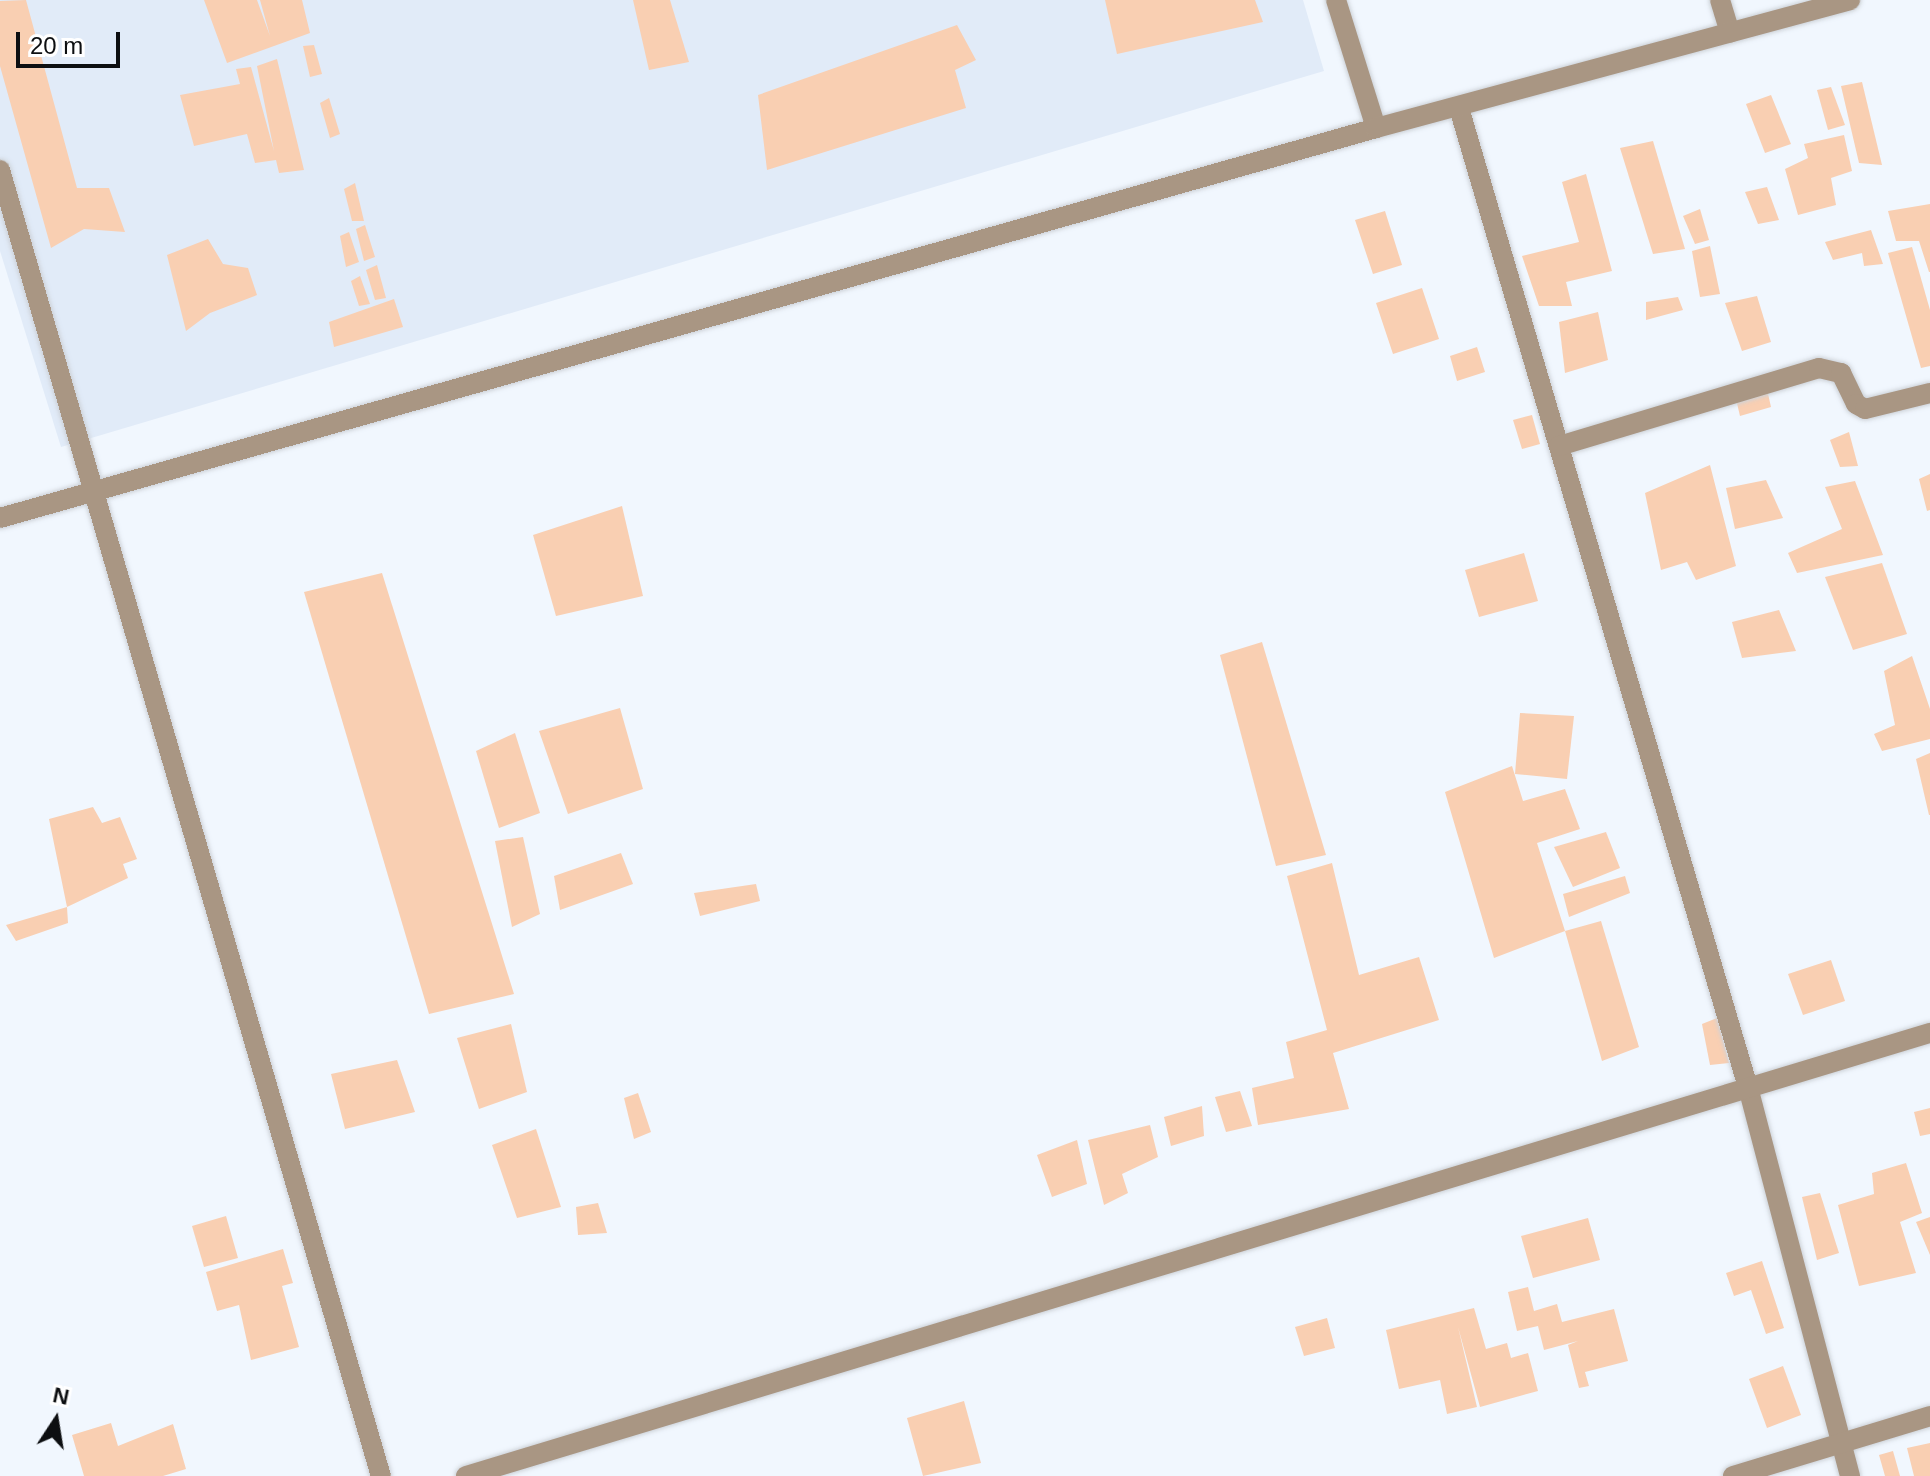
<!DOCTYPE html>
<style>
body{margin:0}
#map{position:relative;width:1930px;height:1476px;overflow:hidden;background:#f1f7fe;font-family:Helvetica,sans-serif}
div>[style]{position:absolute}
.built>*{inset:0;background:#e1ebf8}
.building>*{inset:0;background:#f9cfb2}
.roads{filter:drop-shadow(0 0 2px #cdd2d8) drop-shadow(0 0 2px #cdd2d8)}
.minor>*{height:20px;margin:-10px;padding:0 10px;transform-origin:10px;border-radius:10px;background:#a99683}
span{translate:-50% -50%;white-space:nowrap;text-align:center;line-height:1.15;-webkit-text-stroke:8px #fff;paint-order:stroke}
.north{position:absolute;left:16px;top:1380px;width:80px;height:80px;-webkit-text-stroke:6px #fff;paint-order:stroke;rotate:12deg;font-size:22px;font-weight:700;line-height:32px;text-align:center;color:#0d0f11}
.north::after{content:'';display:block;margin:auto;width:28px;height:36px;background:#0d0f11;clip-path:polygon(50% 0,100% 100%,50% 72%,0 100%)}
.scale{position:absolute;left:16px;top:32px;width:104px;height:36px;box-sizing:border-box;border:4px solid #0d0f11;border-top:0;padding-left:10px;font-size:24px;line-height:28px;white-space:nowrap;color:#0d0f11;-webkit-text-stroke:6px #fff;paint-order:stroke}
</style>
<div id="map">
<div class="built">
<i style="clip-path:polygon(0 0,1303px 0,1324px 71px,61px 447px,0 251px)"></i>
</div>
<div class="building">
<i style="clip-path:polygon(26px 0,77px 188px,109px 188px,125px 232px,84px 229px,51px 248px,0 66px,0 1px)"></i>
<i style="clip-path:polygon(204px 0,257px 0,270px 36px,260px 0,302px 0,310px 33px,227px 63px)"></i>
<i style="clip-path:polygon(633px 0,670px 0,689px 62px,649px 70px)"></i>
<i style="clip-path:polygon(1105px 0,1255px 0,1263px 22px,1117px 54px)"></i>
<i style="clip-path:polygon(957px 25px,976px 60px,955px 70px,966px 108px,767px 170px,758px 95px)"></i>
<i style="clip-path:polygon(314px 45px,322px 74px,310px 77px,303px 46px)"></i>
<i style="clip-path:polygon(277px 59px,304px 170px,279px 173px,276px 160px,255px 163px,247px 134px,194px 146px,180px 95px,240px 84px,236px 69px,251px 67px,274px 151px,257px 66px)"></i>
<i style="clip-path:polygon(1862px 82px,1882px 165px,1859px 163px,1841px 86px)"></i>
<i style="clip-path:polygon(1831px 87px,1845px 125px,1828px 130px,1817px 90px)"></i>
<i style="clip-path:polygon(1771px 95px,1791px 144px,1765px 153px,1746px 104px)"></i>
<i style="clip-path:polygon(329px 98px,340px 134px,330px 138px,320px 103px)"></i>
<i style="clip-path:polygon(1844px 135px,1852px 171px,1831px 178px,1836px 205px,1798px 215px,1785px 169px,1808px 158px,1804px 144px)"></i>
<i style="clip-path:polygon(1653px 141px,1685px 249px,1653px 254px,1620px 148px)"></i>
<i style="clip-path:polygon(1586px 174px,1612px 271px,1566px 282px,1572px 306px,1539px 306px,1522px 256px,1579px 242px,1562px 182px)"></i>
<i style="clip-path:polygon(355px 183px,364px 221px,352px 221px,344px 189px)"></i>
<i style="clip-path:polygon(1767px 187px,1779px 220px,1758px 224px,1745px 192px)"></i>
<i style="clip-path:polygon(1930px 204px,1930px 272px,1929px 272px,1919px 241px,1896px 241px,1888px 211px)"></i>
<i style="clip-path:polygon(1700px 209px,1709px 240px,1695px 244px,1683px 216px)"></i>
<i style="clip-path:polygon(1385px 211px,1402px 265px,1373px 274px,1355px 220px)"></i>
<i style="clip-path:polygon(365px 225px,375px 257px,364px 261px,356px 229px)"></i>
<i style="clip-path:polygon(1871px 230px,1883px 264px,1864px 266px,1862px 253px,1833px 260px,1825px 242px)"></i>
<i style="clip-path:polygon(349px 232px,359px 262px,346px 267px,340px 236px)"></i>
<i style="clip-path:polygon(208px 239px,223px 264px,248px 268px,257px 295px,210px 313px,186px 331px,167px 255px)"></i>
<i style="clip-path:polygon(1710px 246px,1720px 294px,1700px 297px,1692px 251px)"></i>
<i style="clip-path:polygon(1912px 247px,1930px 310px,1930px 366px,1921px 368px,1888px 253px)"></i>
<i style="clip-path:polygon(377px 265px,386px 298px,375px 300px,366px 270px)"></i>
<i style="clip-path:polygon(360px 276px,370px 304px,359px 306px,351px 281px)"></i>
<i style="clip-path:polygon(1422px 288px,1439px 339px,1393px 354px,1376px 303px)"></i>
<i style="clip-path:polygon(1757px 296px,1771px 342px,1742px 351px,1725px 303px)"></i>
<i style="clip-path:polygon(1678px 297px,1683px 310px,1646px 320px,1646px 302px)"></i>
<i style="clip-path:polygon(394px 299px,403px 327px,334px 347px,329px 322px)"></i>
<i style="clip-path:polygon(1598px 312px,1608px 360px,1565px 373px,1559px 322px)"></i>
<i style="clip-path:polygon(1477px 347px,1485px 372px,1457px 381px,1450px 356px)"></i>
<i style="clip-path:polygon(1766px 385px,1771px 407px,1740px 416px,1735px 395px)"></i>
<i style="clip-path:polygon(1532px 415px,1540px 444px,1522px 449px,1513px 420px)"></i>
<i style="clip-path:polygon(1849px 432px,1858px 466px,1840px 467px,1830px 440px)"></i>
<i style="clip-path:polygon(1710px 465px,1736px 566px,1696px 580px,1687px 562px,1661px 570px,1645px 493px)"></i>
<i style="clip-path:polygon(1930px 474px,1930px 510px,1927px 511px,1919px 479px)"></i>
<i style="clip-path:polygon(1766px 480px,1783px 518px,1735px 529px,1726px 488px)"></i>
<i style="clip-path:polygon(1855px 481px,1883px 555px,1797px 573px,1788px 553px,1842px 529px,1825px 487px)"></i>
<i style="clip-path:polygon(622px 506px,643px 596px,556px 616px,533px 535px)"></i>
<i style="clip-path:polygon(1524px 553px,1538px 601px,1479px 617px,1465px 570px)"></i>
<i style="clip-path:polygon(1882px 563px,1907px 634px,1853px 650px,1825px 577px)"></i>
<i style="clip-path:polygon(382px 573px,514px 994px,429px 1014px,304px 592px)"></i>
<i style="clip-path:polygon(1779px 610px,1796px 651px,1742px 658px,1732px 622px)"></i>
<i style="clip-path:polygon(1262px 642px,1326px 855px,1276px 866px,1220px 655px)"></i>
<i style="clip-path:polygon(1912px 656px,1930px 709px,1930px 739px,1882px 751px,1874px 734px,1895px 725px,1884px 671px)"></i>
<i style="clip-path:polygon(620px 708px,643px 789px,568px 814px,539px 731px)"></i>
<i style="clip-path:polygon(1520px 713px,1574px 716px,1567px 779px,1515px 774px)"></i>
<i style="clip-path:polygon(515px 733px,540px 813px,499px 828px,476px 751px)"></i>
<i style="clip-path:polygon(1930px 753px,1930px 815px,1929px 815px,1916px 759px)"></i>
<i style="clip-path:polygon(1512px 766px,1523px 801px,1565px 789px,1580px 829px,1537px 843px,1565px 931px,1494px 958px,1445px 792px)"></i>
<i style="clip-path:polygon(93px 807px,102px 823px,120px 817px,137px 859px,123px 864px,128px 878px,67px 907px,68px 923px,16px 941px,6px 925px,67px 907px,49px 819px)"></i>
<i style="clip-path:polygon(1606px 832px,1620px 868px,1573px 887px,1554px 847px)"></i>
<i style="clip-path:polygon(523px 837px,540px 914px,512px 927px,495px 841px)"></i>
<i style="clip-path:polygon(621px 853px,633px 884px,560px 910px,554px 876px)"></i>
<i style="clip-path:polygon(1332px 863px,1359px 975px,1419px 957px,1439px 1020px,1333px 1053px,1349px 1109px,1258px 1125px,1252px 1088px,1294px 1078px,1286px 1042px,1327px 1030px,1287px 876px)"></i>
<i style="clip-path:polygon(1625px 876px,1630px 893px,1569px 917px,1563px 894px)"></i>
<i style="clip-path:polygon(756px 884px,760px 901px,700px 916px,694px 893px)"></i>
<i style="clip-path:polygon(1601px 921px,1639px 1047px,1602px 1061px,1565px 931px)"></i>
<i style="clip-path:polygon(1831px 960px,1845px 1001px,1803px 1015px,1788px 974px)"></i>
<i style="clip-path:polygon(1717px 1018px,1729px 1063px,1710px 1065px,1702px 1024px)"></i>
<i style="clip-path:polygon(511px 1024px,527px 1092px,479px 1109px,457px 1038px)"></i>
<i style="clip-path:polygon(397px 1060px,415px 1112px,345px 1129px,331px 1074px)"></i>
<i style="clip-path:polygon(1240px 1091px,1252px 1126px,1226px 1132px,1215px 1097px)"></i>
<i style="clip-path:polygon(638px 1093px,651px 1132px,634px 1139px,624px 1098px)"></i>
<i style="clip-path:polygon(1202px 1106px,1204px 1136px,1171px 1146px,1164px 1117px)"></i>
<i style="clip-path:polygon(1930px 1108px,1930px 1134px,1920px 1136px,1914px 1112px)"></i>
<i style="clip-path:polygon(1150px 1125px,1158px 1157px,1122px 1174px,1128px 1193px,1104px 1205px,1088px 1140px)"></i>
<i style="clip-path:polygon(536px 1129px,561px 1207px,517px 1218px,492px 1145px)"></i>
<i style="clip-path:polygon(1077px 1140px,1087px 1184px,1052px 1197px,1037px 1155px)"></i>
<i style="clip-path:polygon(1906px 1163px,1922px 1213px,1900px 1222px,1916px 1273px,1859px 1286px,1838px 1205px,1874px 1194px,1872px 1173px)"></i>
<i style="clip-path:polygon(1820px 1193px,1839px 1253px,1817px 1260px,1802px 1197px)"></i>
<i style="clip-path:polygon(598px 1203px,607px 1233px,578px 1235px,576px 1207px)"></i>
<i style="clip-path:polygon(226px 1216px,238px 1258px,204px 1267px,192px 1226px)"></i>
<i style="clip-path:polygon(1930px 1217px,1930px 1255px,1916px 1222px)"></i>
<i style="clip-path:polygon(1588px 1218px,1600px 1260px,1533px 1278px,1521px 1236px)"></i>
<i style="clip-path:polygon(283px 1249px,293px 1283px,282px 1286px,299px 1347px,251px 1360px,239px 1305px,217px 1311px,206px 1272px)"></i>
<i style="clip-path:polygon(1762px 1261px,1784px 1328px,1766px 1334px,1751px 1290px,1734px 1296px,1726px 1273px)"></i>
<i style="clip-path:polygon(1528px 1287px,1534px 1311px,1557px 1304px,1562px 1322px,1614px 1309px,1628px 1361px,1585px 1372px,1589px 1386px,1579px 1388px,1568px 1345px,1578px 1341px,1544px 1350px,1538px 1326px,1517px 1331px,1508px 1292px)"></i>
<i style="clip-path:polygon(1474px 1308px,1486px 1349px,1507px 1343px,1511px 1358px,1528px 1353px,1538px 1391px,1480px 1407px,1458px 1327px,1477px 1407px,1447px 1414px,1440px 1380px,1399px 1389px,1386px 1330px)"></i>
<i style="clip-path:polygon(1327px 1318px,1335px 1348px,1304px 1356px,1295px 1327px)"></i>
<i style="clip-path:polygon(1783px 1366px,1801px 1415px,1767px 1428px,1749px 1379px)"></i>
<i style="clip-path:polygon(964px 1401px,981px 1463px,923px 1476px,907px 1418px)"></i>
<i style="clip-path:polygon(111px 1423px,118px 1446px,173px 1424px,186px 1469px,163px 1476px,84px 1476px,72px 1435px)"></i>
<i style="clip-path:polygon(1930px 1443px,1930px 1476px,1914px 1476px,1907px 1448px)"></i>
<i style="clip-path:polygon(1893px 1451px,1900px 1476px,1885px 1476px,1879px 1455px)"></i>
</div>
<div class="roads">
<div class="minor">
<i style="left:1336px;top:0;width:134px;rotate:72.6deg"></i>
<i style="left:1720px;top:0;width:34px;rotate:73deg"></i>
<i style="left:1459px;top:108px;width:1025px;rotate:73.56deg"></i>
<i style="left:1749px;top:1091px;width:398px;rotate:75.3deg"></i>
<i style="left:0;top:170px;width:1360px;rotate:73.74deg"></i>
<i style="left:1559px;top:446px;width:271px;rotate:-16.7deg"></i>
<i style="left:1819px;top:368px;width:23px;rotate:13deg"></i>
<i style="left:1841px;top:373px;width:34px;rotate:64deg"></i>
<i style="left:1856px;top:404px;width:10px;rotate:29deg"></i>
<i style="left:1865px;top:409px;width:67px;rotate:-13.8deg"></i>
<i style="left:0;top:518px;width:1430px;rotate:-15.82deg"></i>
<i style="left:1376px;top:128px;width:491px;rotate:-15.1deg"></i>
<i style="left:466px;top:1476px;width:1530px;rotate:-16.84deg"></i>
<i style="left:1733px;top:1476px;width:206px;rotate:-16.9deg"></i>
</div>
</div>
<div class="north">N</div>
<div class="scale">20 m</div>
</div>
